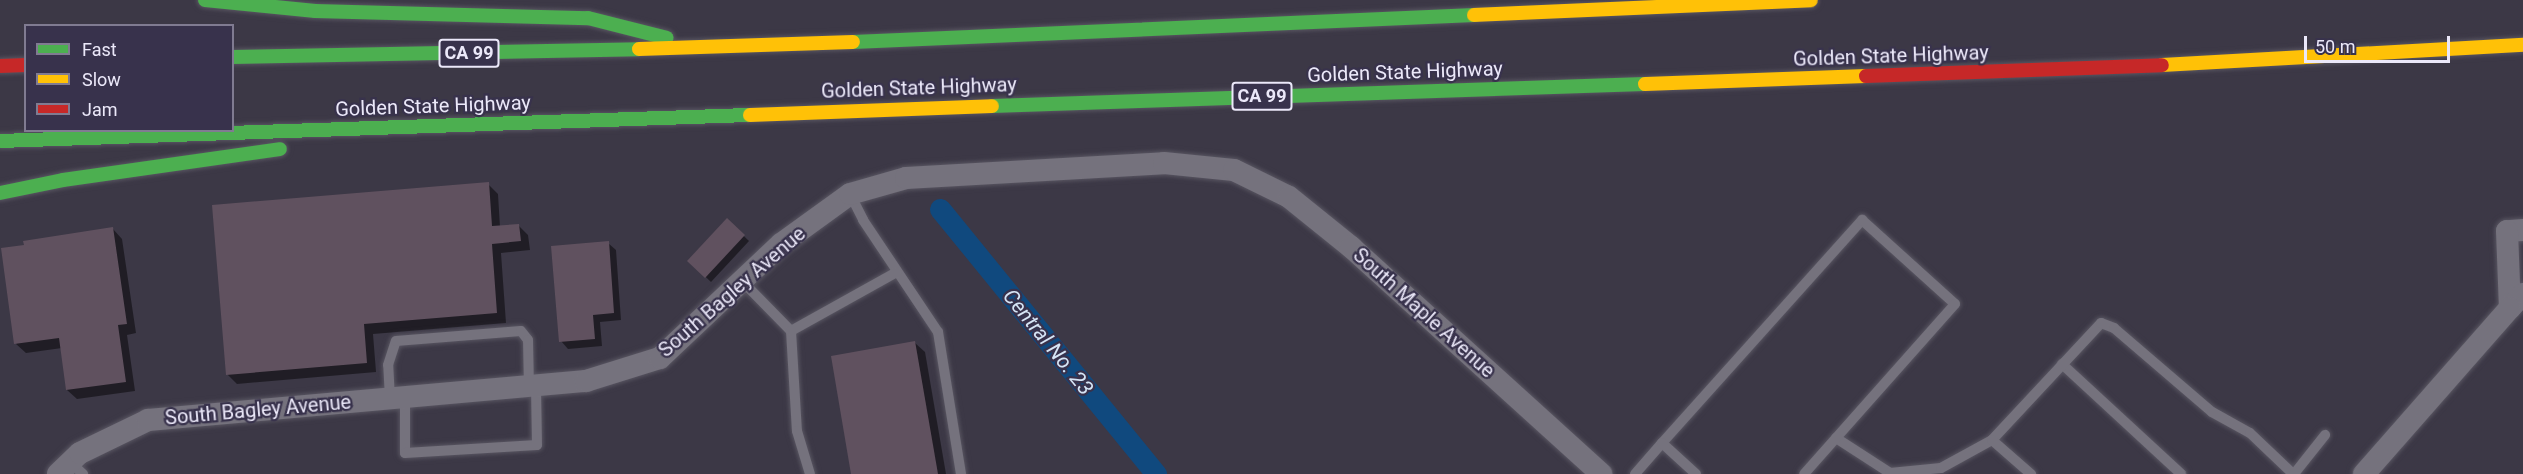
<!DOCTYPE html>
<style>
body{margin:0}
#map{position:relative;width:2523px;height:474px;overflow:hidden;background:#3c3846;font-family:Roboto,sans-serif}
div>[style]{position:absolute}
.shadow>*{inset:0;background:#0007}
.canal>*{height:21px;margin:-10.5px;padding:0 10.5px;transform-origin:10.5px;border-radius:10.5px;background:#10497e}
.building>*{inset:0;background:#60515f}
.roads{filter:drop-shadow(0 0 2px #585561) drop-shadow(0 0 2px #585561)}
.lane>*{height:10px;margin:-5px;padding:0 5px;transform-origin:5px;border-radius:5px;background:#75727d}
.street>*{height:22px;margin:-11px;padding:0 11px;transform-origin:11px;border-radius:11px;background:#75727d}
.fast>*{height:14px;margin:-7px;padding:0 7px;transform-origin:7px;border-radius:7px;background:#4caf50}
.slow>*{height:14px;margin:-7px;padding:0 7px;transform-origin:7px;border-radius:7px;background:#ffc107}
.jam>*{height:14px;margin:-7px;padding:0 7px;transform-origin:7px;border-radius:7px;background:#c62828}
span{translate:-50% -50%;white-space:nowrap;text-align:center;line-height:1.15;-webkit-text-stroke:4.5px #38324c;paint-order:stroke}
.shield-label span{padding:2px 4px;background:#38324c;border:2px solid;border-radius:4px;-webkit-text-stroke-width:0}
.shield-label{font-size:18px;color:#ebe8f9;font-weight:700}
.street-label{font-size:20px;color:#ebe8f9}
.water-label{font-size:21px;color:#d6e5f6;font-style:italic}
.legend{position:absolute;left:24px;top:24px;width:210px;height:108px;box-sizing:border-box;background:#38324c;border:2px solid #807b91;margin:0;padding:8px 10px;list-style:none;font-size:18px;color:#ebe8f9}
.legend li{display:flex;align-items:center;gap:12px;height:30px}
.legend b{width:30px;border:2px solid #807b91}
.scale{position:absolute;left:2304px;top:36px;width:146px;height:27px;box-sizing:border-box;border:3px solid #ebe8f9;border-top:0;padding-left:8px;font-size:18px;line-height:21px;white-space:nowrap;color:#ebe8f9;-webkit-text-stroke:4px #38324c;paint-order:stroke}
</style>
<div id="map">
<div class="shadow">
<div style="clip-path:polygon(488px 184px,498px 194px,500px 227px,519px 226px,528px 235px,530px 250px,501px 253px,506px 323px,373px 334px,376px 372px,237px 384px,227px 374px)"></div>
<div style="clip-path:polygon(727px 220px,749px 241px,711px 282px,689px 261px)"></div>
<div style="clip-path:polygon(113px 229px,122px 239px,136px 333px,127px 335px,135px 391px,77px 399px,67px 390px,62px 348px,26px 353px,16px 344px)"></div>
<div style="clip-path:polygon(608px 243px,616px 250px,621px 320px,600px 322px,602px 346px,568px 349px,561px 341px)"></div>
<div style="clip-path:polygon(915px 343px,925px 352px,946px 474px,853px 474px)"></div>
</div>
<div class="canal">
<div style="left:940px;top:209px;width:342px;rotate:50.8deg"></div>
</div>
<div class="building">
<div style="clip-path:polygon(489px 182px,492px 226px,519px 224px,521px 241px,492px 244px,497px 313px,364px 324px,367px 363px,226px 375px,212px 205px)"></div>
<div style="clip-path:polygon(727px 218px,745px 235px,705px 278px,687px 261px)"></div>
<div style="clip-path:polygon(113px 227px,127px 324px,118px 325px,126px 382px,66px 390px,59px 338px,14px 344px,1px 248px,24px 245px,23px 241px)"></div>
<div style="clip-path:polygon(609px 241px,614px 313px,593px 315px,595px 339px,559px 342px,551px 246px)"></div>
<div style="clip-path:polygon(915px 341px,938px 474px,851px 474px,831px 356px)"></div>
</div>
<div class="roads">
<div class="lane">
<div style="left:850px;top:194px;width:29px;rotate:63deg"></div>
<div style="left:863px;top:220px;width:135px;rotate:56.2deg"></div>
<div style="left:938px;top:332px;width:144px;rotate:80.8deg"></div>
<div style="left:743px;top:282px;width:69px;rotate:45.6deg"></div>
<div style="left:791px;top:331px;width:100px;rotate:86.6deg"></div>
<div style="left:797px;top:431px;width:45px;rotate:73.2deg"></div>
<div style="left:791px;top:331px;width:121px;rotate:-29.1deg"></div>
<div style="left:2062px;top:364px;width:162px;rotate:42.7deg"></div>
<div style="left:405px;top:397px;width:56px;rotate:90deg"></div>
<div style="left:405px;top:453px;width:132px;rotate:-3.5deg"></div>
<div style="left:537px;top:445px;width:60px;rotate:-91deg"></div>
<div style="left:390px;top:399px;width:34px;rotate:-93deg"></div>
<div style="left:388px;top:365px;width:25px;rotate:-72deg"></div>
<div style="left:396px;top:341px;width:125px;rotate:-4.6deg"></div>
<div style="left:521px;top:331px;width:11px;rotate:52deg"></div>
<div style="left:528px;top:340px;width:46px;rotate:88.8deg"></div>
<div style="left:1836px;top:438px;width:64px;rotate:32.9deg"></div>
<div style="left:1890px;top:473px;width:51px;rotate:-5.6deg"></div>
<div style="left:1941px;top:468px;width:58px;rotate:-28.8deg"></div>
<div style="left:1992px;top:440px;width:160px;rotate:-47deg"></div>
<div style="left:2101px;top:323px;width:14px;rotate:21deg"></div>
<div style="left:2114px;top:328px;width:129px;rotate:40.6deg"></div>
<div style="left:2212px;top:412px;width:43px;rotate:28.9deg"></div>
<div style="left:2250px;top:433px;width:59px;rotate:43.6deg"></div>
<div style="left:1992px;top:440px;width:52px;rotate:41.1deg"></div>
<div style="left:1662px;top:443px;width:300px;rotate:-48.1deg"></div>
<div style="left:1862px;top:220px;width:125px;rotate:42.1deg"></div>
<div style="left:1955px;top:304px;width:227px;rotate:131.6deg"></div>
<div style="left:70px;top:462px;width:18px;rotate:43deg"></div>
<div style="left:1635px;top:474px;width:41px;rotate:-48.9deg"></div>
<div style="left:1662px;top:443px;width:46px;rotate:42.4deg"></div>
<div style="left:2294px;top:474px;width:50px;rotate:-51.5deg"></div>
</div>
<div class="street">
<div style="left:2523px;top:230px;width:16px;rotate:176deg"></div>
<div style="left:2507px;top:231px;width:77px;rotate:87.8deg"></div>
<div style="left:2510px;top:308px;width:19px;rotate:-47deg"></div>
<div style="left:58px;top:474px;width:30px;rotate:-44deg"></div>
<div style="left:80px;top:453px;width:76px;rotate:-25.9deg"></div>
<div style="left:148px;top:420px;width:440px;rotate:-5.1deg"></div>
<div style="left:586px;top:381px;width:77px;rotate:-17.3deg"></div>
<div style="left:660px;top:358px;width:166px;rotate:-43.3deg"></div>
<div style="left:781px;top:244px;width:85px;rotate:-35.9deg"></div>
<div style="left:850px;top:194px;width:58px;rotate:-15.9deg"></div>
<div style="left:906px;top:178px;width:258px;rotate:-3.3deg"></div>
<div style="left:1164px;top:163px;width:70px;rotate:5.7deg"></div>
<div style="left:1234px;top:170px;width:61px;rotate:26.1deg"></div>
<div style="left:1289px;top:197px;width:80px;rotate:38.9deg"></div>
<div style="left:1351px;top:247px;width:338px;rotate:42.2deg"></div>
<div style="left:2364px;top:474px;width:221px;rotate:-48.7deg"></div>
</div>
<div class="fast">
<div style="left:205px;top:0;width:111px;rotate:5.7deg"></div>
<div style="left:315px;top:11px;width:273px;rotate:1.5deg"></div>
<div style="left:588px;top:18px;width:81px;rotate:14.2deg"></div>
<div style="left:853px;top:42px;width:622px;rotate:-2.49deg"></div>
<div style="left:232px;top:57px;width:407px;rotate:-1.1deg"></div>
<div style="left:992px;top:106px;width:653px;rotate:-1.93deg"></div>
<div style="left:0;top:141px;width:750px;rotate:-1.99deg"></div>
<div style="left:0;top:193px;width:64px;rotate:-11.7deg"></div>
<div style="left:63px;top:180px;width:219px;rotate:-8.1deg"></div>
</div>
<div class="slow">
<div style="left:1474px;top:15px;width:337px;rotate:-2.5deg"></div>
<div style="left:639px;top:49px;width:214px;rotate:-1.9deg"></div>
<div style="left:2162px;top:65px;width:362px;rotate:-3.2deg"></div>
<div style="left:1645px;top:84px;width:221px;rotate:-2.1deg"></div>
<div style="left:750px;top:115px;width:242px;rotate:-2.1deg"></div>
</div>
<div class="jam">
<div style="left:0;top:66px;width:26px;rotate:-2deg"></div>
<div style="left:1866px;top:76px;width:296px;rotate:-2.1deg"></div>
</div>
</div>
<div class="shield-label">
<span style="left:469px;top:53px">CA 99</span>
<span style="left:1262px;top:96px">CA 99</span>
</div>
<div class="street-label">
<span style="left:1891px;top:56px;rotate:-2deg">Golden State Highway</span>
<span style="left:1405px;top:72px;rotate:-2deg">Golden State Highway</span>
<span style="left:919px;top:88px;rotate:-2deg">Golden State Highway</span>
<span style="left:433px;top:106px;rotate:-2deg">Golden State Highway</span>
<span style="left:732px;top:292px;rotate:-41deg">South Bagley Avenue</span>
<span style="left:1424px;top:313px;rotate:42deg">South Maple Avenue</span>
<span style="left:258px;top:410px;rotate:-5deg">South Bagley Avenue</span>
</div>
<div class="water-label">
<span style="left:1048px;top:342px;rotate:51deg">Central No. 23</span>
</div>
<ul class="legend">
<li><b style="height:8px;background:#4caf50"></b>Fast</li>
<li><b style="height:8px;background:#ffc107"></b>Slow</li>
<li><b style="height:8px;background:#c62828"></b>Jam</li>
</ul>
<div class="scale">50 m</div>
</div>
